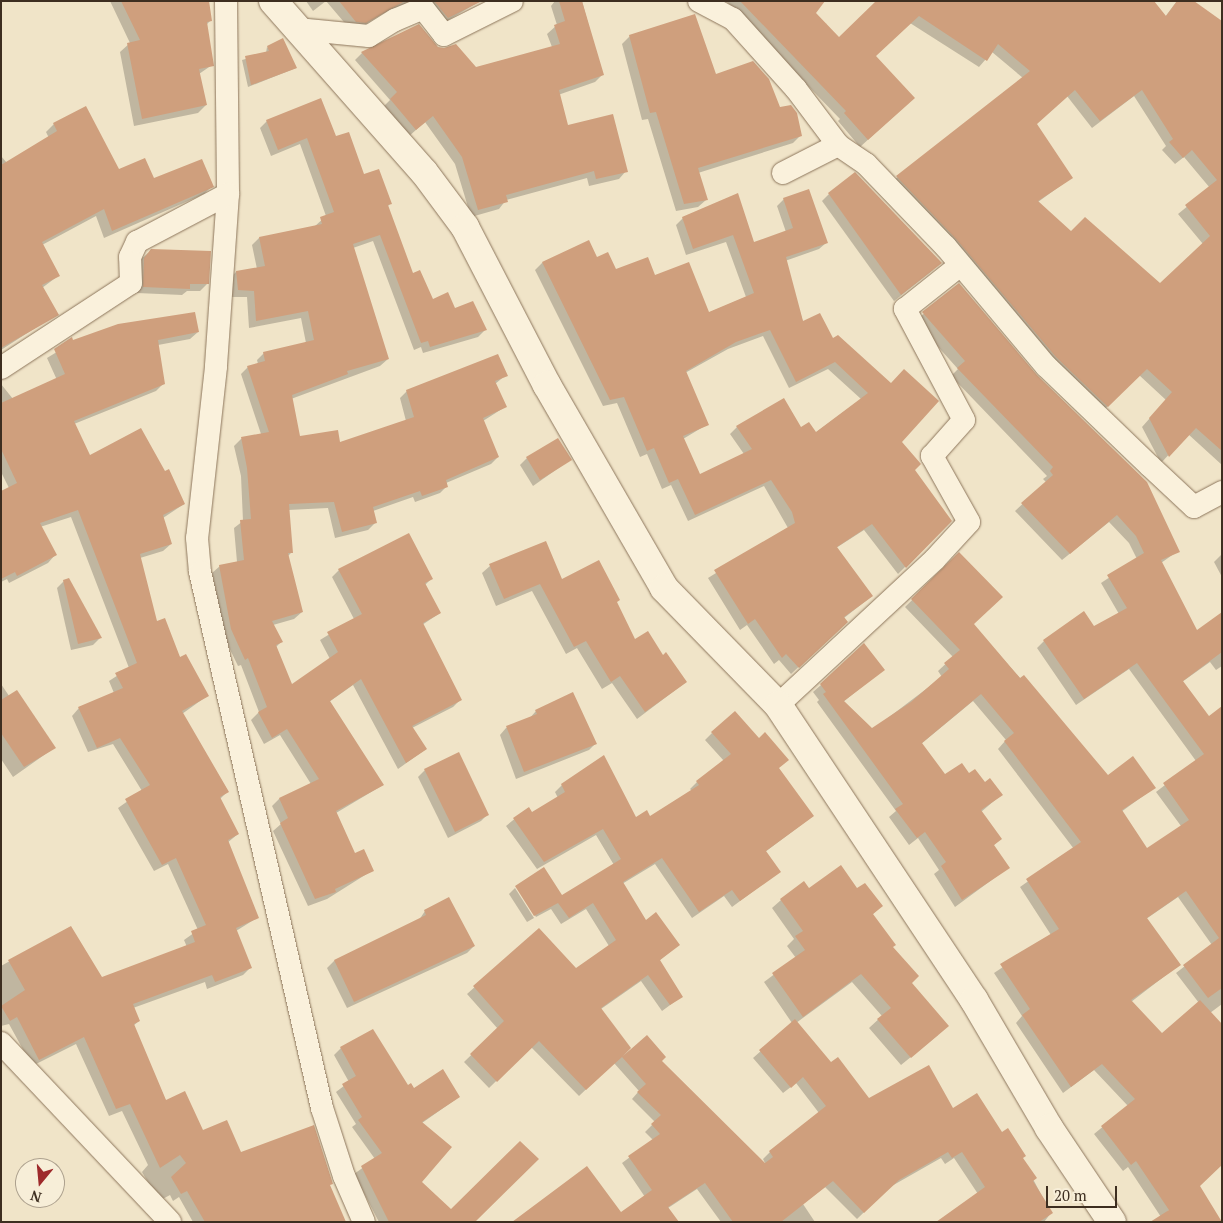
<!DOCTYPE html>
<style>
body{margin:0}
#map{position:relative;width:1223px;height:1223px;overflow:hidden;background:#f0e4c8;font-family:"PT Serif",serif}
div>[style]{position:absolute}
.shadow>*{inset:0;background:#0003}
.building>*{inset:0;background:#cf9f7d}
.roads{filter:drop-shadow(0 0 1px #8d765c) drop-shadow(0 0 1px #8d765c)}
.street>*{height:22px;margin:-11px;padding:0 11px;transform-origin:11px;border-radius:11px;background:#faf1dc}
.secondary>*{height:28px;margin:-14px;padding:0 14px;transform-origin:14px;border-radius:14px;background:#faf1dc}
span{translate:-50% -50%;white-space:nowrap;text-align:center;line-height:1.15;-webkit-text-stroke:4px #f7eed8;paint-order:stroke}
.frame{position:absolute;inset:0;border:2px solid #3d2e20;pointer-events:none}
.north{position:absolute;left:15px;top:1158px;width:50px;height:50px;box-sizing:border-box;background:#f7eed8;border:1px solid #ada18e;border-radius:50%;rotate:197deg;font-size:14px;font-weight:700;line-height:20px;text-align:center;color:#3d2e20}
.north::after{content:'';display:block;margin:auto;width:18px;height:22px;background:#9e2a2b;clip-path:polygon(50% 0,100% 100%,50% 72%,0 100%)}
.scale{position:absolute;left:1046px;top:1186px;width:71px;height:22px;box-sizing:border-box;border:2px solid #3d2e20;border-top:0;padding-left:6px;font-size:15px;line-height:18px;white-space:nowrap;color:#3d2e20;-webkit-text-stroke:4px #f7eed8;paint-order:stroke}
</style>
<div id="map">
<div class="shadow">
<div style="clip-path:polygon(110px 1px,208px 1px,211px 20px,206px 25px,212px 65px,199px 74px,206px 105px,198px 113px,134px 126px,120px 52px,130px 43px)"></div>
<div style="clip-path:polygon(306px 1px,326px 1px,313px 11px)"></div>
<div style="clip-path:polygon(326px 1px,416px 1px,382px 14px,358px 29px,349px 28px)"></div>
<div style="clip-path:polygon(416px 1px,474px 1px,475px 4px,440px 25px)"></div>
<div style="clip-path:polygon(555px 1px,582px 1px,602px 75px,595px 82px,558px 95px,567px 126px,626px 171px,619px 179px,589px 186px,587px 178px,506px 200px,499px 209px,471px 217px,455px 164px,425px 122px,408px 137px,383px 107px,390px 100px,355px 60px,362px 53px,437px 48px,475px 68px,552px 47px,547px 34px,557px 25px,551px 6px)"></div>
<div style="clip-path:polygon(evenodd,726px 1px,824px 1px,814px 14px,839px 39px,878px 1px,1165px 17px,1177px 1px,1191px 1px,1222px 118px,1222px 465px,1188px 434px,1161px 463px,1142px 427px,1166px 400px,1139px 375px,1100px 414px,889px 184px,1023px 78px,992px 52px,979px 67px,910px 23px,874px 56px,906px 105px,860px 147px,838px 121px,840px 119px,726px 1px,1067px 96px,1092px 128px,1134px 96px,1166px 146px,1162px 150px,1175px 164px,1184px 157px,1210px 188px,1178px 214px,1203px 244px,1160px 285px,1071px 233px,1038px 202px,1071px 178px,1036px 124px,1067px 96px)"></div>
<div style="clip-path:polygon(630px 36px,779px 109px,801px 135px,793px 143px,698px 173px,706px 200px,698px 207px,676px 211px,648px 119px,642px 120px,622px 44px)"></div>
<div style="clip-path:polygon(267px 47px,296px 68px,248px 87px,242px 60px,266px 53px)"></div>
<div style="clip-path:polygon(267px 121px,336px 138px,364px 176px,391px 203px,387px 207px,413px 275px,433px 301px,455px 309px,485px 330px,478px 337px,423px 353px,421px 347px,414px 350px,373px 241px,353px 248px,388px 359px,380px 366px,291px 399px,299px 437px,339px 444px,406px 421px,400px 398px,407px 391px,506px 375px,495px 384px,505px 407px,483px 421px,498px 457px,491px 464px,446px 483px,447px 486px,440px 493px,415px 502px,413px 497px,373px 511px,375px 523px,368px 530px,335px 538px,328px 508px,288px 510px,291px 553px,287px 557px,302px 612px,294px 619px,273px 625px,281px 642px,275px 648px,291px 686px,330px 659px,320px 640px,354px 619px,332px 577px,339px 570px,431px 579px,425px 585px,440px 613px,422px 625px,460px 700px,453px 707px,412px 728px,426px 749px,398px 769px,353px 685px,329px 702px,383px 785px,336px 813px,355px 855px,373px 870px,327px 899px,308px 906px,273px 831px,281px 824px,272px 806px,279px 799px,311px 784px,280px 735px,264px 744px,251px 720px,259px 712px,241px 665px,238px 666px,224px 637px,212px 573px,220px 566px,237px 562px,234px 528px,243px 521px,241px 476px,234px 446px,241px 439px,261px 434px,241px 374px,248px 367px,258px 364px,257px 360px,264px 353px,306px 343px,301px 318px,249px 328px,247px 297px,231px 297px,229px 279px,236px 272px,257px 269px,252px 245px,259px 238px,314px 227px,326px 216px,300px 144px,271px 156px,260px 128px)"></div>
<div style="clip-path:polygon(54px 124px,118px 171px,153px 180px,212px 186px,204px 194px,104px 238px,96px 216px,42px 245px,58px 276px,42px 288px,57px 314px,1px 350px,1px 156px,7px 163px,49px 138px,46px 132px)"></div>
<div style="clip-path:polygon(829px 194px,933px 270px,894px 301px,822px 201px)"></div>
<div style="clip-path:polygon(evenodd,737px 195px,754px 244px,786px 232px,777px 206px,784px 199px,826px 243px,819px 249px,785px 261px,803px 322px,832px 340px,838px 336px,914px 470px,951px 521px,898px 574px,864px 530px,836px 548px,872px 596px,844px 618px,839px 629px,791px 674px,779px 660px,774px 664px,747px 625px,740px 630px,708px 578px,788px 528px,764px 486px,688px 521px,671px 485px,662px 489px,647px 454px,640px 457px,617px 403px,603px 406px,535px 270px,542px 263px,589px 242px,597px 259px,615px 271px,655px 277px,708px 313px,746px 297px,726px 242px,686px 255px,676px 225px,683px 218px,737px 195px,763px 336px,789px 388px,828px 369px,861px 399px,815px 433px,800px 429px,737px 427px,730px 434px,744px 454px,699px 475px,683px 439px,708px 424px,685px 373px,728px 349px,763px 336px)"></div>
<div style="clip-path:polygon(210px 252px,207px 284px,200px 291px,187px 291px,182px 295px,137px 293px,140px 260px,148px 253px)"></div>
<div style="clip-path:polygon(evenodd,959px 285px,1178px 551px,1161px 563px,1196px 632px,1222px 613px,1222px 666px,1216px 670px,1210px 662px,1182px 682px,1209px 718px,1222px 707px,1222px 1004px,1210px 1013px,1198px 1186px,1161px 1217px,1128px 1167px,1123px 1171px,1094px 1134px,1128px 1106px,1094px 1070px,1063px 1093px,1016px 1023px,1022px 1016px,994px 973px,1051px 935px,1020px 887px,1074px 849px,998px 749px,1006px 740px,973px 701px,921px 744px,945px 776px,969px 775px,1001px 795px,981px 812px,1000px 839px,993px 846px,1008px 868px,955px 907px,934px 874px,939px 870px,918px 838px,909px 845px,889px 817px,896px 811px,817px 702px,819px 700px,813px 692px,821px 685px,883px 670px,843px 702px,872px 730px,942px 677px,938px 671px,953px 657px,905px 607px,959px 554px,972px 624px,1108px 777px,1154px 788px,1121px 812px,1147px 850px,1181px 826px,1156px 792px,1196px 761px,1129px 669px,1076px 705px,1037px 648px,1044px 641px,1094px 628px,1119px 614px,1101px 583px,1137px 559px,1129px 543px,1109px 522px,1062px 560px,1015px 511px,1046px 482px,1043px 479px,1047px 476px,951px 376px,958px 369px,915px 321px,959px 285px,1178px 897px,1212px 945px,1176px 973px,1199px 1003px,1162px 1035px,1131px 1002px,1179px 965px,1146px 919px,1178px 897px)"></div>
<div style="clip-path:polygon(198px 332px,190px 339px,158px 345px,164px 383px,156px 391px,74px 424px,89px 457px,184px 504px,163px 518px,171px 544px,163px 551px,140px 558px,156px 623px,207px 696px,182px 714px,228px 791px,220px 799px,238px 834px,227px 843px,257px 918px,236px 931px,250px 968px,243px 975px,207px 989px,205px 982px,133px 1008px,139px 1021px,133px 1026px,166px 1101px,203px 1132px,346px 1222px,193px 1222px,179px 1197px,173px 1201px,170px 1195px,159px 1201px,142px 1172px,148px 1165px,122px 1111px,109px 1116px,76px 1044px,32px 1066px,9px 1024px,1px 1026px,1px 966px,70px 927px,101px 979px,187px 947px,184px 940px,198px 930px,168px 864px,154px 871px,118px 808px,142px 791px,113px 744px,88px 752px,72px 716px,79px 708px,114px 693px,109px 681px,129px 668px,71px 517px,40px 527px,55px 555px,48px 563px,9px 583px,7px 579px,1px 582px,1px 492px,9px 488px,1px 472px,1px 384px,13px 399px,57px 380px,47px 358px,73px 342px)"></div>
<div style="clip-path:polygon(527px 458px,570px 460px,533px 486px,520px 465px)"></div>
<div style="clip-path:polygon(1221px 555px,1222px 555px,1222px 577px,1214px 562px)"></div>
<div style="clip-path:polygon(490px 566px,561px 581px,616px 603px,634px 641px,662px 657px,686px 682px,637px 719px,612px 683px,602px 689px,577px 648px,566px 654px,532px 591px,496px 606px,482px 573px)"></div>
<div style="clip-path:polygon(64px 581px,100px 638px,93px 645px,71px 650px,57px 588px)"></div>
<div style="clip-path:polygon(1px 684px,26px 721px,54px 748px,13px 777px,1px 759px)"></div>
<div style="clip-path:polygon(536px 711px,596px 743px,589px 750px,516px 779px,500px 735px,506px 728px,529px 719px)"></div>
<div style="clip-path:polygon(712px 733px,778px 769px,813px 816px,765px 852px,779px 872px,732px 907px,724px 896px,692px 918px,655px 864px,622px 884px,645px 921px,678px 945px,659px 961px,681px 997px,662px 1011px,641px 981px,601px 1009px,620px 1058px,647px 1037px,660px 1061px,766px 1165px,763px 1159px,770px 1152px,819px 1113px,796px 1083px,783px 1093px,753px 1058px,792px 1023px,764px 982px,796px 958px,787px 946px,794px 939px,772px 908px,781px 900px,809px 890px,857px 890px,881px 906px,872px 915px,938px 1035px,901px 1065px,869px 1028px,882px 1016px,852px 982px,796px 1023px,831px 1064px,869px 1099px,953px 1109px,1002px 1134px,1007px 1130px,1051px 1213px,1044px 1222px,943px 1222px,978px 1194px,954px 1158px,945px 1164px,941px 1158px,890px 1187px,857px 1219px,825px 1187px,803px 1204px,815px 1222px,721px 1222px,697px 1189px,668px 1208px,621px 1213px,645px 1197px,622px 1163px,653px 1140px,645px 1132px,655px 1122px,632px 1099px,639px 1091px,614px 1063px,579px 1096px,531px 1047px,489px 1088px,464px 1062px,498px 1029px,467px 994px,538px 930px,576px 969px,609px 946px,586px 909px,561px 924px,551px 909px,536px 917px,517px 887px,562px 897px,614px 865px,596px 835px,537px 869px,506px 826px,528px 808px,532px 814px,558px 798px,555px 792px,562px 785px,636px 818px,650px 818px,692px 791px,690px 789px,697px 782px,724px 761px,705px 740px)"></div>
<div style="clip-path:polygon(425px 770px,488px 814px,481px 821px,448px 838px,418px 777px)"></div>
<div style="clip-path:polygon(515px 888px,534px 918px,527px 922px,509px 894px)"></div>
<div style="clip-path:polygon(425px 911px,474px 946px,467px 953px,347px 1008px,327px 968px,334px 961px,419px 920px)"></div>
<div style="clip-path:polygon(341px 1048px,414px 1089px,459px 1097px,422px 1123px,420px 1182px,451px 1210px,473px 1222px,379px 1222px,354px 1174px,375px 1159px,352px 1127px,356px 1124px,336px 1092px,349px 1082px,334px 1055px)"></div>
</div>
<div class="building">
<div style="clip-path:polygon(121px 1px,209px 1px,212px 21px,207px 22px,214px 66px,199px 69px,207px 105px,142px 119px,127px 43px,140px 40px)"></div>
<div style="clip-path:polygon(339px 1px,405px 1px,366px 23px,356px 22px)"></div>
<div style="clip-path:polygon(434px 1px,482px 1px,448px 18px)"></div>
<div style="clip-path:polygon(559px 1px,582px 1px,604px 75px,559px 90px,568px 125px,613px 114px,628px 172px,596px 179px,594px 171px,506px 195px,508px 202px,478px 210px,462px 157px,433px 116px,416px 130px,390px 99px,397px 92px,361px 52px,419px 24px,438px 47px,444px 48px,456px 44px,476px 67px,560px 44px,554px 25px,565px 21px)"></div>
<div style="clip-path:polygon(evenodd,740px 1px,825px 1px,816px 13px,839px 37px,876px 1px,1154px 1px,1166px 16px,1177px 1px,1194px 1px,1222px 21px,1222px 451px,1196px 428px,1169px 457px,1149px 418px,1172px 392px,1147px 369px,1108px 407px,1056px 357px,956px 239px,896px 176px,1030px 71px,998px 44px,987px 61px,919px 16px,876px 56px,915px 98px,868px 140px,844px 113px,846px 111px,740px 1px,1075px 90px,1100px 121px,1142px 90px,1173px 139px,1169px 142px,1183px 158px,1192px 150px,1217px 180px,1185px 205px,1210px 236px,1160px 283px,1085px 217px,1071px 231px,1038px 201px,1073px 178px,1037px 124px,1075px 90px)"></div>
<div style="clip-path:polygon(695px 14px,716px 74px,753px 61px,769px 79px,780px 107px,791px 105px,797px 113px,802px 136px,698px 168px,708px 200px,684px 204px,656px 112px,650px 113px,629px 35px)"></div>
<div style="clip-path:polygon(283px 38px,297px 68px,251px 85px,245px 56px,269px 51px,267px 46px)"></div>
<div style="clip-path:polygon(321px 98px,336px 136px,349px 132px,364px 174px,379px 169px,392px 204px,388px 205px,413px 273px,420px 270px,433px 299px,448px 292px,455px 308px,473px 301px,487px 330px,430px 347px,428px 341px,421px 343px,380px 235px,353px 244px,389px 359px,347px 371px,348px 374px,292px 395px,300px 436px,338px 430px,340px 442px,414px 417px,406px 390px,498px 354px,508px 376px,495px 381px,507px 407px,483px 418px,499px 457px,446px 480px,448px 487px,422px 496px,420px 491px,373px 507px,377px 523px,342px 532px,334px 502px,289px 504px,293px 553px,288px 553px,303px 612px,272px 621px,283px 642px,276px 645px,292px 684px,338px 652px,327px 632px,362px 614px,338px 569px,409px 533px,433px 579px,425px 583px,441px 613px,423px 623px,462px 700px,412px 726px,427px 749px,406px 763px,361px 679px,330px 701px,384px 785px,336px 811px,355px 853px,364px 849px,374px 871px,335px 889px,336px 892px,315px 899px,280px 823px,288px 818px,279px 798px,319px 779px,287px 729px,272px 738px,258px 712px,267px 707px,248px 658px,245px 660px,231px 629px,219px 565px,244px 560px,240px 520px,251px 519px,247px 468px,241px 437px,269px 432px,247px 366px,265px 361px,263px 352px,314px 340px,308px 311px,256px 321px,254px 291px,238px 290px,236px 271px,265px 266px,259px 237px,322px 224px,320px 217px,334px 212px,307px 138px,278px 150px,266px 120px)"></div>
<div style="clip-path:polygon(86px 106px,119px 169px,145px 158px,154px 178px,202px 159px,214px 187px,112px 231px,104px 209px,42px 242px,60px 276px,42px 285px,59px 315px,1px 348px,1px 165px,57px 131px,53px 123px)"></div>
<div style="clip-path:polygon(855px 172px,942px 263px,901px 295px,828px 193px)"></div>
<div style="clip-path:polygon(evenodd,809px 189px,828px 243px,786px 257px,803px 321px,820px 313px,833px 338px,838px 335px,891px 383px,904px 369px,939px 401px,902px 442px,921px 464px,915px 470px,952px 521px,906px 568px,872px 524px,837px 547px,873px 596px,844px 617px,848px 622px,799px 668px,786px 654px,782px 658px,755px 619px,748px 624px,714px 570px,795px 523px,792px 512px,771px 480px,695px 515px,678px 479px,669px 483px,654px 448px,647px 451px,624px 397px,610px 400px,542px 262px,589px 240px,597px 257px,608px 252px,616px 269px,648px 257px,655px 275px,689px 262px,709px 312px,754px 293px,733px 235px,693px 249px,682px 217px,738px 193px,754px 242px,793px 228px,783px 198px,809px 189px,770px 330px,796px 382px,835px 362px,868px 393px,816px 432px,809px 422px,801px 427px,784px 398px,736px 426px,752px 449px,700px 474px,683px 436px,709px 425px,686px 371px,736px 342px,770px 330px)"></div>
<div style="clip-path:polygon(151px 249px,211px 251px,209px 284px,190px 284px,190px 289px,143px 287px,144px 258px)"></div>
<div style="clip-path:polygon(959px 283px,1037px 375px,1147px 482px,1180px 552px,1161px 560px,1197px 630px,1222px 612px,1222px 652px,1183px 681px,1209px 716px,1222px 706px,1222px 988px,1208px 998px,1183px 965px,1219px 938px,1186px 891px,1147px 918px,1181px 965px,1131px 1000px,1162px 1033px,1200px 1000px,1222px 1024px,1222px 1165px,1200px 1186px,1222px 1222px,1150px 1222px,1169px 1210px,1136px 1161px,1131px 1165px,1101px 1126px,1135px 1099px,1102px 1064px,1071px 1087px,1022px 1015px,1030px 1009px,1000px 964px,1059px 929px,1026px 879px,1081px 842px,1004px 741px,1014px 733px,981px 694px,922px 743px,945px 774px,962px 763px,969px 773px,975px 769px,985px 782px,990px 778px,1003px 795px,981px 810px,1002px 839px,994px 845px,1010px 868px,962px 900px,941px 866px,946px 862px,925px 832px,917px 838px,895px 809px,903px 804px,823px 694px,826px 692px,820px 684px,864px 643px,885px 670px,844px 701px,872px 728px,911px 702px,949px 669px,944px 663px,960px 650px,911px 599px,959px 552px,1003px 597px,974px 624px,1020px 678px,1024px 675px,1108px 775px,1133px 756px,1156px 788px,1122px 810px,1147px 848px,1189px 820px,1163px 783px,1204px 754px,1137px 663px,1084px 699px,1043px 640px,1084px 611px,1094px 626px,1127px 608px,1107px 575px,1144px 553px,1136px 536px,1117px 515px,1070px 554px,1021px 503px,1053px 475px,1050px 471px,1053px 467px,957px 368px,965px 361px,922px 312px)"></div>
<div style="clip-path:polygon(195px 312px,199px 332px,158px 340px,165px 384px,74px 421px,90px 455px,141px 428px,165px 471px,169px 469px,185px 504px,163px 515px,172px 544px,140px 554px,157px 621px,165px 618px,180px 657px,186px 654px,209px 696px,182px 711px,229px 792px,220px 797px,239px 834px,228px 840px,259px 918px,236px 928px,252px 968px,215px 982px,212px 975px,133px 1004px,140px 1021px,134px 1024px,166px 1100px,185px 1091px,203px 1130px,227px 1120px,241px 1152px,314px 1125px,333px 1184px,330px 1185px,346px 1222px,205px 1222px,187px 1191px,181px 1194px,171px 1177px,186px 1163px,180px 1155px,160px 1168px,130px 1104px,116px 1109px,84px 1037px,39px 1060px,17px 1017px,10px 1021px,1px 1006px,25px 990px,8px 960px,71px 926px,102px 977px,195px 942px,191px 931px,206px 925px,176px 858px,162px 865px,125px 799px,150px 785px,120px 738px,97px 748px,78px 707px,123px 688px,115px 673px,137px 663px,78px 510px,40px 523px,57px 555px,17px 576px,15px 572px,1px 579px,1px 491px,17px 483px,1px 449px,1px 403px,65px 374px,54px 349px,72px 337px,73px 340px,118px 324px)"></div>
<div style="clip-path:polygon(558px 438px,572px 460px,540px 480px,526px 457px)"></div>
<div style="clip-path:polygon(546px 541px,562px 579px,599px 560px,620px 600px,617px 602px,635px 639px,648px 631px,663px 655px,666px 652px,687px 682px,645px 712px,620px 676px,611px 682px,586px 641px,574px 647px,540px 584px,504px 599px,489px 564px)"></div>
<div style="clip-path:polygon(69px 578px,102px 638px,78px 644px,63px 580px)"></div>
<div style="clip-path:polygon(17px 690px,56px 748px,24px 767px,1px 733px,1px 700px)"></div>
<div style="clip-path:polygon(573px 692px,597px 744px,524px 772px,506px 726px,537px 714px,535px 710px)"></div>
<div style="clip-path:polygon(735px 711px,759px 738px,765px 732px,789px 760px,779px 768px,814px 816px,766px 851px,781px 872px,740px 901px,732px 890px,699px 912px,662px 858px,623px 882px,646px 920px,656px 912px,680px 945px,660px 960px,683px 997px,670px 1005px,648px 975px,601px 1008px,631px 1048px,622px 1057px,647px 1035px,666px 1057px,662px 1061px,765px 1163px,773px 1157px,769px 1151px,826px 1106px,803px 1077px,791px 1088px,759px 1050px,795px 1019px,831px 1062px,838px 1057px,869px 1098px,929px 1065px,953px 1108px,977px 1093px,1002px 1132px,1008px 1128px,1026px 1156px,1023px 1158px,1037px 1178px,1033px 1181px,1053px 1213px,1039px 1222px,936px 1222px,985px 1187px,962px 1152px,952px 1158px,948px 1152px,899px 1180px,864px 1213px,833px 1181px,781px 1222px,733px 1222px,705px 1183px,668px 1207px,679px 1222px,512px 1222px,587px 1166px,621px 1212px,652px 1190px,628px 1156px,660px 1134px,651px 1124px,661px 1115px,637px 1092px,646px 1084px,622px 1057px,586px 1090px,539px 1041px,497px 1082px,470px 1054px,504px 1021px,473px 986px,539px 928px,576px 968px,616px 940px,593px 903px,569px 918px,558px 903px,534px 916px,515px 886px,544px 867px,562px 895px,621px 859px,603px 829px,544px 862px,513px 818px,529px 807px,532px 812px,565px 792px,561px 784px,604px 755px,636px 817px,647px 810px,650px 816px,699px 785px,696px 781px,731px 754px,711px 732px)"></div>
<div style="clip-path:polygon(459px 752px,489px 815px,455px 832px,424px 769px)"></div>
<div style="clip-path:polygon(841px 865px,857px 888px,865px 883px,883px 906px,873px 914px,896px 945px,893px 947px,919px 976px,912px 983px,949px 1026px,911px 1058px,877px 1019px,891px 1008px,861px 974px,803px 1017px,772px 973px,805px 950px,795px 936px,803px 931px,780px 899px,804px 881px,809px 888px)"></div>
<div style="clip-path:polygon(449px 897px,475px 946px,354px 1002px,334px 960px,426px 915px,424px 910px)"></div>
<div style="clip-path:polygon(373px 1029px,408px 1085px,411px 1083px,414px 1088px,443px 1069px,460px 1097px,422px 1122px,452px 1147px,422px 1182px,451px 1209px,520px 1141px,539px 1159px,475px 1222px,389px 1222px,361px 1166px,382px 1153px,358px 1120px,362px 1117px,342px 1084px,356px 1076px,340px 1047px)"></div>
</div>
<div class="roads">
<div class="street">
<div style="left:226px;top:1px;width:193px;rotate:89.4deg"></div>
<div style="left:228px;top:194px;width:173px;rotate:94deg"></div>
<div style="left:216px;top:367px;width:172px;rotate:96.3deg"></div>
<div style="left:197px;top:538px;width:34px;rotate:85deg"></div>
<div style="left:200px;top:572px;width:550px;rotate:77.18deg"></div>
<div style="left:322px;top:1108px;width:71px;rotate:72.1deg"></div>
<div style="left:344px;top:1176px;width:50px;rotate:66.5deg"></div>
<div style="left:699px;top:1px;width:38px;rotate:28deg"></div>
<div style="left:733px;top:19px;width:94px;rotate:48deg"></div>
<div style="left:796px;top:89px;width:70px;rotate:53.1deg"></div>
<div style="left:838px;top:145px;width:34px;rotate:34deg"></div>
<div style="left:866px;top:164px;width:115px;rotate:46.1deg"></div>
<div style="left:946px;top:247px;width:155px;rotate:50deg"></div>
<div style="left:1046px;top:366px;width:144px;rotate:43.9deg"></div>
<div style="left:1150px;top:466px;width:60px;rotate:43deg"></div>
<div style="left:1194px;top:507px;width:32px;rotate:-28deg"></div>
<div style="left:297px;top:29px;width:72px;rotate:5.6deg"></div>
<div style="left:369px;top:36px;width:31px;rotate:-32deg"></div>
<div style="left:395px;top:20px;width:30px;rotate:-23deg"></div>
<div style="left:423px;top:8px;width:34px;rotate:52deg"></div>
<div style="left:444px;top:35px;width:76px;rotate:-26.6deg"></div>
<div style="left:783px;top:173px;width:62px;rotate:-27deg"></div>
<div style="left:1px;top:368px;width:155px;rotate:-33.2deg"></div>
<div style="left:131px;top:283px;width:26px;rotate:-92deg"></div>
<div style="left:130px;top:257px;width:17px;rotate:-65deg"></div>
<div style="left:137px;top:242px;width:103px;rotate:-27.8deg"></div>
<div style="left:778px;top:705px;width:214px;rotate:-42.9deg"></div>
<div style="left:935px;top:559px;width:50px;rotate:-47.4deg"></div>
<div style="left:969px;top:522px;width:76px;rotate:-119.3deg"></div>
<div style="left:932px;top:456px;width:48px;rotate:-48.4deg"></div>
<div style="left:964px;top:420px;width:126px;rotate:-118deg"></div>
<div style="left:905px;top:309px;width:69px;rotate:-38.5deg"></div>
<div style="left:1px;top:1043px;width:246px;rotate:46.6deg"></div>
</div>
<div class="secondary">
<div style="left:273px;top:1px;width:228px;rotate:48.6deg"></div>
<div style="left:424px;top:172px;width:69px;rotate:53.3deg"></div>
<div style="left:465px;top:227px;width:178px;rotate:62.6deg"></div>
<div style="left:547px;top:385px;width:234px;rotate:60deg"></div>
<div style="left:664px;top:588px;width:163px;rotate:45.7deg"></div>
<div style="left:778px;top:705px;width:354px;rotate:56.4deg"></div>
<div style="left:974px;top:1000px;width:148px;rotate:59.6deg"></div>
<div style="left:1049px;top:1128px;width:113px;rotate:56.2deg"></div>
</div>
</div>
<div class="frame"></div>
<div class="north">N</div>
<div class="scale">20 m</div>
</div>
